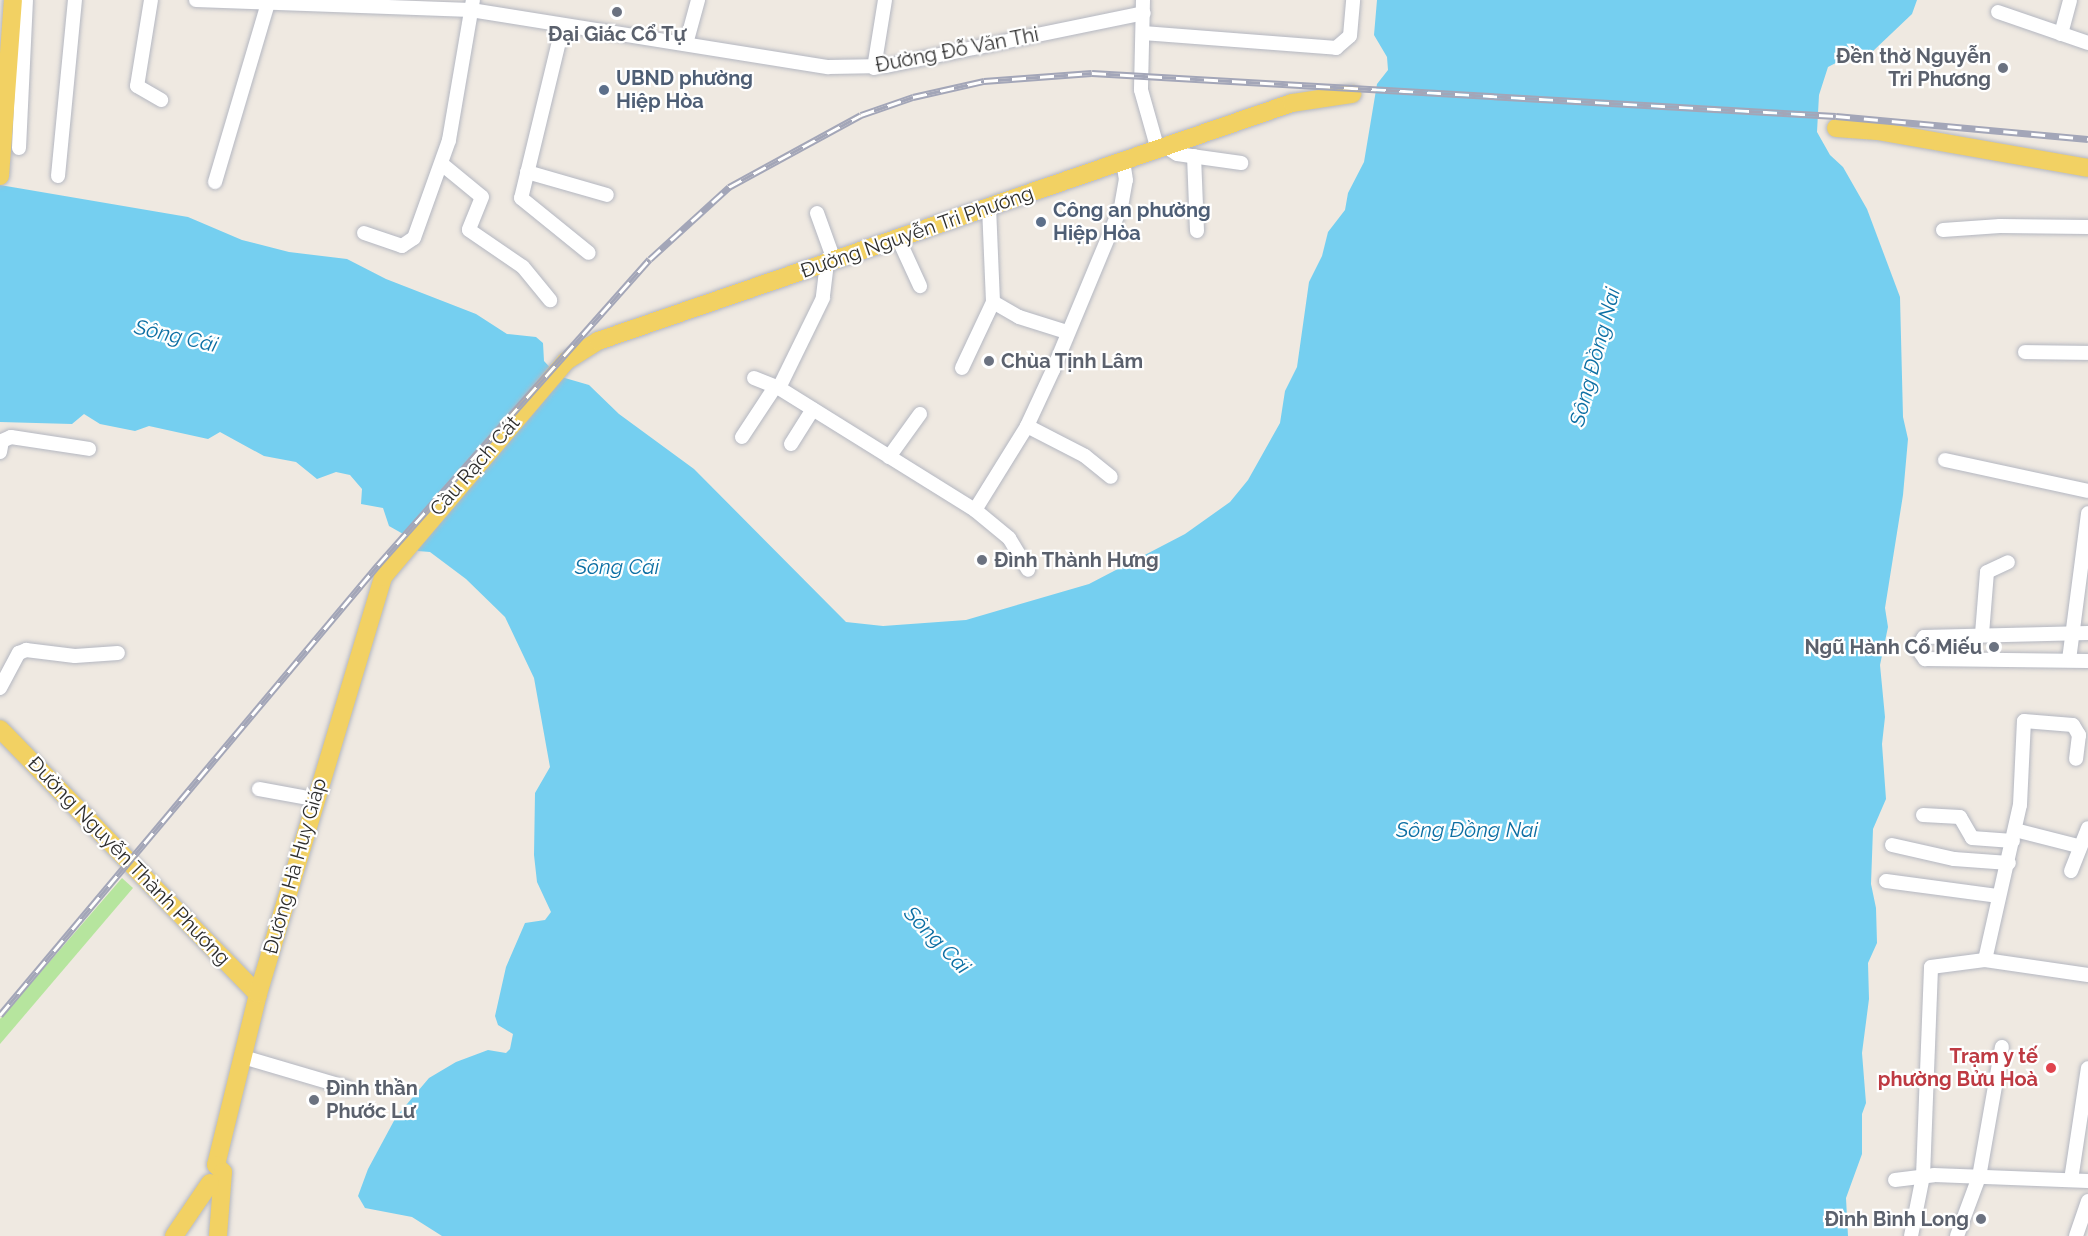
<!DOCTYPE html>
<meta charset="utf-8">
<style>
body{margin:0}
#map{position:relative;width:2088px;height:1236px;overflow:hidden;background:#efe9e1;font-family:Raleway,sans-serif}
div>[style]{position:absolute}
.green>*{inset:0;background:#b6e59e}
.water>*{inset:0;background:#75cff0}
.roads{filter:drop-shadow(0 0 2px #b4b7c1) drop-shadow(0 0 2px #b4b7c1)}
.minor>*{height:14px;margin:-7px;padding:0 7px;transform-origin:7px;border-radius:7px;background:#fff}
.major>*{height:18px;margin:-9px;padding:0 9px;transform-origin:9px;border-radius:9px;background:#f2d163}
.rail>*{height:7px;margin-top:-3.5px;transform-origin:0;background:repeating-linear-gradient(90deg,#fff 0 14px,#a3a6b8 0 28px);box-sizing:border-box;border-block:2px solid #a3a6b8}
.dots>*{width:16px;height:16px;translate:-50% -50%;box-sizing:border-box;border:3px solid #fff;border-radius:50%}
span{translate:-50% -50%;white-space:nowrap;text-align:center;line-height:1.15;-webkit-text-stroke:4.5px #fff;paint-order:stroke}
.worship-label{font-size:20px;color:#5b616d;font-weight:700}
.right{translate:-100% -50%;text-align:right}
.left{translate:0 -50%;text-align:left}
.street-label{font-size:20px;color:#2e2e2e}
.service-label{font-size:20px;color:#4e5e75;font-weight:700}
.health-label{font-size:20px;color:#be3a42;font-weight:700}
.water-label{font-size:21px;color:#0d6fa3;font-style:italic}
</style>
<div id="map">
<div class="green">
<div style="clip-path:polygon(122px 878px,133px 888px,0 1044px,0 1019px)"></div>
</div>
<div class="water">
<div style="clip-path:polygon(1377px 0,1917px 0,1912px 14px,1872px 52px,1857px 52px,1828px 67px,1819px 95px,1817px 132px,1830px 155px,1843px 167px,1867px 209px,1900px 297px,1903px 417px,1908px 439px,1903px 495px,1885px 608px,1888px 627px,1880px 665px,1885px 717px,1882px 744px,1886px 799px,1873px 829px,1871px 884px,1876px 908px,1877px 943px,1868px 963px,1869px 999px,1862px 1053px,1866px 1103px,1862px 1114px,1862px 1154px,1846px 1198px,1848px 1236px,442px 1236px,412px 1217px,365px 1208px,358px 1196px,368px 1169px,396px 1117px,429px 1078px,456px 1062px,488px 1050px,506px 1053px,510px 1049px,513px 1034px,498px 1025px,495px 1016px,506px 967px,525px 923px,545px 920px,551px 912px,537px 882px,534px 855px,535px 793px,550px 767px,534px 678px,505px 617px,466px 579px,430px 552px,418px 551px,412px 539px,389px 526px,383px 508px,361px 504px,362px 489px,350px 475px,336px 472px,317px 479px,296px 462px,264px 456px,220px 432px,208px 439px,149px 426px,135px 431px,100px 424px,84px 414px,72px 424px,0 422px,0 185px,188px 217px,242px 240px,289px 252px,347px 259px,386px 279px,476px 314px,507px 334px,536px 337px,543px 343px,544px 361px,558px 376px,589px 385px,619px 414px,694px 469px,846px 622px,883px 626px,966px 620px,1089px 584px,1185px 534px,1230px 502px,1248px 480px,1280px 423px,1285px 391px,1297px 367px,1309px 282px,1322px 256px,1328px 232px,1345px 210px,1348px 193px,1364px 162px,1377px 84px,1388px 70px,1387px 57px,1374px 35px)"></div>
</div>
<div class="roads">
<div class="minor">
<div style="left:151px;top:0;width:87px;rotate:99.2deg"></div>
<div style="left:137px;top:86px;width:28px;rotate:30deg"></div>
<div style="left:196px;top:0;width:275px;rotate:2.1deg"></div>
<div style="left:471px;top:10px;width:362px;rotate:9.1deg"></div>
<div style="left:828px;top:67px;width:58px;rotate:-1deg"></div>
<div style="left:886px;top:66px;width:263px;rotate:-11.6deg"></div>
<div style="left:1143px;top:0;width:90px;rotate:91.3deg"></div>
<div style="left:1141px;top:90px;width:62px;rotate:74.2deg"></div>
<div style="left:1998px;top:12px;width:95px;rotate:19deg"></div>
<div style="left:563px;top:25px;width:178px;rotate:103.6deg"></div>
<div style="left:521px;top:198px;width:87px;rotate:39deg"></div>
<div style="left:1143px;top:33px;width:194px;rotate:4.4deg"></div>
<div style="left:1336px;top:48px;width:18px;rotate:-41deg"></div>
<div style="left:1350px;top:36px;width:36px;rotate:-85deg"></div>
<div style="left:2061px;top:34px;width:35px;rotate:-75deg"></div>
<div style="left:686px;top:44px;width:46px;rotate:-74.7deg"></div>
<div style="left:874px;top:68px;width:69px;rotate:-80.8deg"></div>
<div style="left:1166px;top:147px;width:13px;rotate:32deg"></div>
<div style="left:1177px;top:154px;width:65px;rotate:8deg"></div>
<div style="left:19px;top:148px;width:148px;rotate:-87.3deg"></div>
<div style="left:1194px;top:156px;width:75px;rotate:87.7deg"></div>
<div style="left:443px;top:165px;width:50px;rotate:39.4deg"></div>
<div style="left:482px;top:197px;width:35px;rotate:112deg"></div>
<div style="left:469px;top:230px;width:65px;rotate:34.4deg"></div>
<div style="left:523px;top:267px;width:43px;rotate:50.7deg"></div>
<div style="left:527px;top:172px;width:83px;rotate:16deg"></div>
<div style="left:58px;top:176px;width:177px;rotate:-84.5deg"></div>
<div style="left:215px;top:182px;width:187px;rotate:-73.5deg"></div>
<div style="left:817px;top:213px;width:50px;rotate:70.1deg"></div>
<div style="left:1943px;top:230px;width:57px;rotate:-4deg"></div>
<div style="left:2000px;top:226px;width:88px;rotate:0.7deg"></div>
<div style="left:364px;top:233px;width:40px;rotate:18.9deg"></div>
<div style="left:402px;top:246px;width:14px;rotate:-34deg"></div>
<div style="left:414px;top:238px;width:104px;rotate:-70.3deg"></div>
<div style="left:449px;top:140px;width:142px;rotate:-80.3deg"></div>
<div style="left:898px;top:238px;width:53px;rotate:65.4deg"></div>
<div style="left:827px;top:263px;width:35px;rotate:97deg"></div>
<div style="left:823px;top:298px;width:100px;rotate:116.1deg"></div>
<div style="left:779px;top:388px;width:231px;rotate:31.9deg"></div>
<div style="left:975px;top:510px;width:44px;rotate:39.5deg"></div>
<div style="left:1009px;top:538px;width:37px;rotate:59deg"></div>
<div style="left:993px;top:302px;width:30px;rotate:30deg"></div>
<div style="left:1019px;top:317px;width:50px;rotate:17.4deg"></div>
<div style="left:2025px;top:352px;width:63px;rotate:0.9deg"></div>
<div style="left:962px;top:368px;width:73px;rotate:-64.8deg"></div>
<div style="left:993px;top:302px;width:95px;rotate:-92.4deg"></div>
<div style="left:754px;top:378px;width:27px;rotate:22deg"></div>
<div style="left:1027px;top:426px;width:65px;rotate:27.3deg"></div>
<div style="left:1085px;top:456px;width:33px;rotate:39deg"></div>
<div style="left:742px;top:437px;width:60px;rotate:-56.6deg"></div>
<div style="left:791px;top:444px;width:41px;rotate:-57.8deg"></div>
<div style="left:0;top:452px;width:11px;rotate:-80deg"></div>
<div style="left:2px;top:441px;width:10px;rotate:-24deg"></div>
<div style="left:11px;top:437px;width:79px;rotate:8.7deg"></div>
<div style="left:889px;top:457px;width:53px;rotate:-54.2deg"></div>
<div style="left:1945px;top:460px;width:146px;rotate:12.2deg"></div>
<div style="left:975px;top:510px;width:99px;rotate:-58.2deg"></div>
<div style="left:1027px;top:426px;width:62px;rotate:-65.1deg"></div>
<div style="left:1053px;top:370px;width:177px;rotate:-67.4deg"></div>
<div style="left:1121px;top:207px;width:27px;rotate:-80deg"></div>
<div style="left:1126px;top:180px;width:18px;rotate:-99deg"></div>
<div style="left:2088px;top:633px;width:164px;rotate:178.6deg"></div>
<div style="left:1924px;top:637px;width:13px;rotate:122deg"></div>
<div style="left:1917px;top:648px;width:14px;rotate:54deg"></div>
<div style="left:1925px;top:659px;width:163px;rotate:0.7deg"></div>
<div style="left:1982px;top:634px;width:62px;rotate:-85.4deg"></div>
<div style="left:1987px;top:572px;width:23px;rotate:-25deg"></div>
<div style="left:2069px;top:660px;width:148px;rotate:-82.6deg"></div>
<div style="left:0;top:688px;width:40px;rotate:-62deg"></div>
<div style="left:19px;top:653px;width:8px;rotate:-23deg"></div>
<div style="left:26px;top:650px;width:49px;rotate:7deg"></div>
<div style="left:75px;top:656px;width:43px;rotate:-4deg"></div>
<div style="left:259px;top:789px;width:56px;rotate:10.3deg"></div>
<div style="left:1923px;top:815px;width:37px;rotate:3deg"></div>
<div style="left:1960px;top:817px;width:24px;rotate:60deg"></div>
<div style="left:1972px;top:838px;width:41px;rotate:4.2deg"></div>
<div style="left:2015px;top:830px;width:65px;rotate:14.3deg"></div>
<div style="left:1892px;top:845px;width:64px;rotate:12.7deg"></div>
<div style="left:1954px;top:859px;width:55px;rotate:4.2deg"></div>
<div style="left:2071px;top:871px;width:46px;rotate:-68.4deg"></div>
<div style="left:1886px;top:881px;width:114px;rotate:7.6deg"></div>
<div style="left:1985px;top:960px;width:159px;rotate:-77.3deg"></div>
<div style="left:2020px;top:805px;width:84px;rotate:-87.3deg"></div>
<div style="left:2024px;top:721px;width:49px;rotate:4.7deg"></div>
<div style="left:2073px;top:725px;width:12px;rotate:59deg"></div>
<div style="left:2079px;top:735px;width:24px;rotate:97deg"></div>
<div style="left:243px;top:1057px;width:109px;rotate:16.4deg"></div>
<div style="left:1895px;top:1180px;width:39px;rotate:-7deg"></div>
<div style="left:1934px;top:1175px;width:154px;rotate:2.2deg"></div>
<div style="left:2071px;top:1180px;width:113px;rotate:-81.4deg"></div>
<div style="left:1911px;top:1236px;width:61px;rotate:-78.7deg"></div>
<div style="left:1923px;top:1176px;width:209px;rotate:-87.8deg"></div>
<div style="left:1931px;top:967px;width:54px;rotate:-7.4deg"></div>
<div style="left:1985px;top:960px;width:104px;rotate:8.3deg"></div>
<div style="left:1957px;top:1236px;width:63px;rotate:-69.6deg"></div>
<div style="left:1979px;top:1177px;width:132px;rotate:-80deg"></div>
<div style="left:2076px;top:1236px;width:37px;rotate:-71deg"></div>
</div>
<div class="major">
<div style="left:1836px;top:128px;width:41px;rotate:4.2deg"></div>
<div style="left:1877px;top:131px;width:214px;rotate:9.9deg"></div>
<div style="left:0;top:176px;width:176px;rotate:-85.8deg"></div>
<div style="left:0;top:729px;width:370px;rotate:45.8deg"></div>
<div style="left:216px;top:1165px;width:176px;rotate:-76.2deg"></div>
<div style="left:258px;top:994px;width:435px;rotate:-73.3deg"></div>
<div style="left:383px;top:577px;width:283px;rotate:-49.7deg"></div>
<div style="left:566px;top:361px;width:38px;rotate:-32deg"></div>
<div style="left:598px;top:341px;width:734px;rotate:-18.93deg"></div>
<div style="left:1292px;top:103px;width:61px;rotate:-8.5deg"></div>
<div style="left:216px;top:1165px;width:10px;rotate:45deg"></div>
<div style="left:223px;top:1172px;width:64px;rotate:94.5deg"></div>
<div style="left:174px;top:1236px;width:64px;rotate:-55.8deg"></div>
</div>
</div>
<div class="rail">
<div style="left:0;top:1015px;width:588px;rotate:-49.97deg"></div>
<div style="left:378px;top:565px;width:409px;rotate:-48.4deg"></div>
<div style="left:650px;top:259px;width:107px;rotate:-42.3deg"></div>
<div style="left:729px;top:187px;width:150px;rotate:-28.6deg"></div>
<div style="left:861px;top:115px;width:55px;rotate:-19.1deg"></div>
<div style="left:913px;top:97px;width:73px;rotate:-12.7deg"></div>
<div style="left:984px;top:81px;width:108px;rotate:-4.2deg"></div>
<div style="left:1092px;top:73px;width:745px;rotate:3.31deg"></div>
<div style="left:1836px;top:116px;width:253px;rotate:5.2deg"></div>
</div>
<div class="dots">
<div style="left:617px;top:12px;background:#6b7280"></div>
<div style="left:2003px;top:68px;background:#6b7280"></div>
<div style="left:604px;top:90px;background:#5c6f8a"></div>
<div style="left:1041px;top:222px;background:#5c6f8a"></div>
<div style="left:989px;top:361px;background:#6b7280"></div>
<div style="left:982px;top:560px;background:#6b7280"></div>
<div style="left:1994px;top:647px;background:#6b7280"></div>
<div style="left:2051px;top:1068px;background:#e0444e"></div>
<div style="left:314px;top:1100px;background:#6b7280"></div>
<div style="left:1981px;top:1219px;background:#6b7280"></div>
</div>
<div class="worship-label">
<span style="left:617px;top:34px">Đại Giác Cổ Tự</span>
<span class="right" style="left:1991px;top:68px">Đền thờ Nguyễn<br>Tri Phương</span>
<span class="left" style="left:1001px;top:361px">Chùa Tịnh Lâm</span>
<span class="left" style="left:994px;top:560px">Đình Thành Hưng</span>
<span class="right" style="left:1982px;top:647px">Ngũ Hành Cổ Miếu</span>
<span class="left" style="left:326px;top:1100px">Đình thần<br>Phước Lư</span>
<span class="right" style="left:1969px;top:1219px">Đình Bình Long</span>
</div>
<div class="street-label">
<span style="left:957px;top:50px;rotate:-11deg">Đường Đỗ Văn Thi</span>
<span style="left:917px;top:232px;rotate:-19deg">Đường Nguyễn Tri Phương</span>
<span style="left:475px;top:466px;rotate:-49deg">Cầu Rạch Cát</span>
<span style="left:129px;top:861px;rotate:46deg">Đường Nguyễn Thành Phương</span>
<span style="left:295px;top:866px;rotate:-74deg">Đường Hà Huy Giáp</span>
</div>
<div class="service-label">
<span class="left" style="left:616px;top:90px">UBND phường<br>Hiệp Hòa</span>
<span class="left" style="left:1053px;top:222px">Công an phường<br>Hiệp Hòa</span>
</div>
<div class="health-label">
<span class="right" style="left:2038px;top:1068px">Trạm y tế<br>phường Bửu Hoà</span>
</div>
<div class="water-label">
<span style="left:176px;top:336px;rotate:13deg">Sông Cái</span>
<span style="left:1595px;top:357px;rotate:-75deg">Sông Đồng Nai</span>
<span style="left:617px;top:567px">Sông Cái</span>
<span style="left:1467px;top:830px">Sông Đồng Nai</span>
<span style="left:937px;top:940px;rotate:46deg">Sông Cái</span>
</div>
</div>
